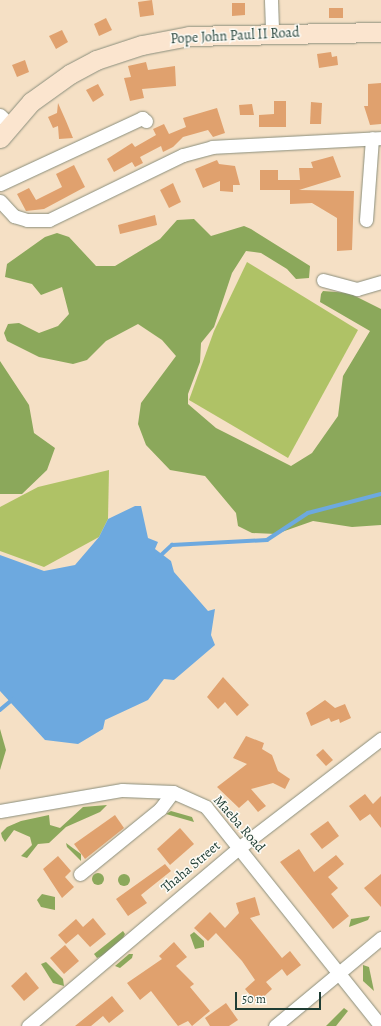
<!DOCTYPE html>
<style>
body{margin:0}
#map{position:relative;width:381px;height:1026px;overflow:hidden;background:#f5e0c5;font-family:Alegreya,serif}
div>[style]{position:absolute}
.green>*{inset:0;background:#afc266}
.forest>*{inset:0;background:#8ba85b}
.round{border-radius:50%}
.water>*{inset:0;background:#6da9df}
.stream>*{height:3.5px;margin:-1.75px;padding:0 1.75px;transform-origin:1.75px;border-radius:1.75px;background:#6da9df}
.building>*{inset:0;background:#e0a16e}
.roads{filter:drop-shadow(0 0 1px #8a8e7c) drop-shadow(0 0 1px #8a8e7c)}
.street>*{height:13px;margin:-6.5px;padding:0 6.5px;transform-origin:6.5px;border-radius:6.5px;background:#fff}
.secondary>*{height:19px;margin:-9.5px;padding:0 9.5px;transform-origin:9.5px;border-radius:9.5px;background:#fbe5cf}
span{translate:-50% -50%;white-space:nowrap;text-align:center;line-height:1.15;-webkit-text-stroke:3px #fdfcf7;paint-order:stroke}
.street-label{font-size:14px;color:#1f3d34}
.scale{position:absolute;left:235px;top:992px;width:86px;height:18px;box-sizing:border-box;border:2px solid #1f3d34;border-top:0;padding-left:5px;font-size:12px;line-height:14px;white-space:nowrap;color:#1f3d34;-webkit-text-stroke:3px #fdfcf7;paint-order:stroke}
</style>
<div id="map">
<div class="green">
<div style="clip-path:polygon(247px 262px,358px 330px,288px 458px,189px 400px,214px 331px)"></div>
<div style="clip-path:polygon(109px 470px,108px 519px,99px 537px,44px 567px,0 551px,0 507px,38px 487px)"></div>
</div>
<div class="forest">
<div style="clip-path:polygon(194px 219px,211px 236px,244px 226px,251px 229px,310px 266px,309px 278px,296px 279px,287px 269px,261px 253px,246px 251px,232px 273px,214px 327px,201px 343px,200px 362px,188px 394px,188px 404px,216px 428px,291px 466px,312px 453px,338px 416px,343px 376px,370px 331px,320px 302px,321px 294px,323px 291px,349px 293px,381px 309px,381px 525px,352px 527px,313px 521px,276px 534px,252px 533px,238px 526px,236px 513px,205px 476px,170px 470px,146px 445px,138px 424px,141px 403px,176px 356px,162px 340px,138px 324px,106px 341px,87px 360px,73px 364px,39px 357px,7px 341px,4px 333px,8px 324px,19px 323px,39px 333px,58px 326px,69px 314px,62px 287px,41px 295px,32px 284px,5px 277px,7px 264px,45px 237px,57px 233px,69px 237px,96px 266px,115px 266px,160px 239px,177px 220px)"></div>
<div style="clip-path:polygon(0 361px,29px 405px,34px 433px,55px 448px,47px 470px,22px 494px,0 494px)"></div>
<div style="clip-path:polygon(0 729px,6px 750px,0 770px)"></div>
<div style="clip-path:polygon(107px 805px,100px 812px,66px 827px,49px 843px,38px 844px,27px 858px,21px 856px,32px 845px,30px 837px,14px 830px,5px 842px,2px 837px,1px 833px,7px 827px,21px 821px,49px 815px,50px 825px,60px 828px,83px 807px)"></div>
<div style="clip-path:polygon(171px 811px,192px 817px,194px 822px,166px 814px)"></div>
<div style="clip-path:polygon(66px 843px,81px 854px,81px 861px,67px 847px)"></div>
<div class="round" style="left:92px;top:873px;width:12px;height:12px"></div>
<div class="round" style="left:118px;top:874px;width:12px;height:12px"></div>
<div style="clip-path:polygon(42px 894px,55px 897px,55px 910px,41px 907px,37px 900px)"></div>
<div style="clip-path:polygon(370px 916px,368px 920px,349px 927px,351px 919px)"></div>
<div style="clip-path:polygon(123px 931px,125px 934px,123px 938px,104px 955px,97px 958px,94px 954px)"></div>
<div style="clip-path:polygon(194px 932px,204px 941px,204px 947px,195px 949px,190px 935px)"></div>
<div style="clip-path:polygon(129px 954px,133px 954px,132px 958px,120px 968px,115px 966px)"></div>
<div style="clip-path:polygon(46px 962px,63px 979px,64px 986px,53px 983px,41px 964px)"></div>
<div style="clip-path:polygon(363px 965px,369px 967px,374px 991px,363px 981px)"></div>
<div style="clip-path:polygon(344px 1008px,348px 1011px,336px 1026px,326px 1026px)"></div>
</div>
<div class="water">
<div style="clip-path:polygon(135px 506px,141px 506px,148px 538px,158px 542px,155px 549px,171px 561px,174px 572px,208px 611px,215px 609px,211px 635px,215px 645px,174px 680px,164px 679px,148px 700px,105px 720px,103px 729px,78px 744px,45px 740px,0 691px,0 555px,44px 571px,75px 565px,99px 537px,108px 519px)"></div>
</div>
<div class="stream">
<div style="left:158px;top:558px;width:19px;rotate:-43deg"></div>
<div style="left:172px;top:545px;width:95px;rotate:-3deg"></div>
<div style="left:267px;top:540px;width:49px;rotate:-33.4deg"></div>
<div style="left:308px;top:513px;width:75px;rotate:-14.6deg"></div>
<div style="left:0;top:710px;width:17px;rotate:-40deg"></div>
</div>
<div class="building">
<div style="clip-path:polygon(152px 0,154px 15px,140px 17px,138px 2px)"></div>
<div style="clip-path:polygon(232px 3px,245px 3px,245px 15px,232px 16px)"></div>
<div style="clip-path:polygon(329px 8px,343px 8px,343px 18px,329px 18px)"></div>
<div style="clip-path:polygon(106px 18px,112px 30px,99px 36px,94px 24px)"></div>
<div style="clip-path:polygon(62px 30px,68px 42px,56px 49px,49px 36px)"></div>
<div style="clip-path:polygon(331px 52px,332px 57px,337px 56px,338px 65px,319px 68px,317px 54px)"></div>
<div style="clip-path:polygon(25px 60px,29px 72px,17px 77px,12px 65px)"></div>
<div style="clip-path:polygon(146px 62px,148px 70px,175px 66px,176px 86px,142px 89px,144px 98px,130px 101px,124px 78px,131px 77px,128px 66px)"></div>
<div style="clip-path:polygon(381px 83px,381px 124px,370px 125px,364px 106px,368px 106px,368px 84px)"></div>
<div style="clip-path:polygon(98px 84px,104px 95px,93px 102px,86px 90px)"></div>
<div style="clip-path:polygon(274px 101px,286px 101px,286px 127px,259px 127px,259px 115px,274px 114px)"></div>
<div style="clip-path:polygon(311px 102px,322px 103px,321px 124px,310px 124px)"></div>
<div style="clip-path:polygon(58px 103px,66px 121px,73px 138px,59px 139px,58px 126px,53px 128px,48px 117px,57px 113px)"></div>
<div style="clip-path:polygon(252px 104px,254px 115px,240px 115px,239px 105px)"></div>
<div style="clip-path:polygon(217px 108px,225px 133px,213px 137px,208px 130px,183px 137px,173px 147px,163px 152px,161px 146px,140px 157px,143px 163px,135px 167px,132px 162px,114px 172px,107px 159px,132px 143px,135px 147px,156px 135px,153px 129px,164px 124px,169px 134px,186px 127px,183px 118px)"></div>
<div style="clip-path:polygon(333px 156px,341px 177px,299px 190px,354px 191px,352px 250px,337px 251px,337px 218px,312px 203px,290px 204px,290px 190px,260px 190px,260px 170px,278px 170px,278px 180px,300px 180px,299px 168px,313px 168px,311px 162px)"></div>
<div style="clip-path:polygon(217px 160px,219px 164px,235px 166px,240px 185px,233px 185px,233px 192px,220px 191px,220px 181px,203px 188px,195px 169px)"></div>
<div style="clip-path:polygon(74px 165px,85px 187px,44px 209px,26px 211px,17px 194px,29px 188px,36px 200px,62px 187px,56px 174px)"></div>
<div style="clip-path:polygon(173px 183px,181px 202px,169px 208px,160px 190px)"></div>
<div style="clip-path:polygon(155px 215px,157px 225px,120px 234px,118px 225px)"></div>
<div style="clip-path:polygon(223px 677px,249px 705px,237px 716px,225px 702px,218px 709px,207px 697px)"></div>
<div style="clip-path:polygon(325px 700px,335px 708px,345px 704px,351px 718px,340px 723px,339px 719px,331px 722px,329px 718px,311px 726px,306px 713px)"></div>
<div style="clip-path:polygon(246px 736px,264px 743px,262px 749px,272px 755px,278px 771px,290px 779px,285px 789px,273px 783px,251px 789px,266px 806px,258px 812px,248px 800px,239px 808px,217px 787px,247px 764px,233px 758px)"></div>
<div style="clip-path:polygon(323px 749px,333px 760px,326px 766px,316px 755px)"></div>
<div style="clip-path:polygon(365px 794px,373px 804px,381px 796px,381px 828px,370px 814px,360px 821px,349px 806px)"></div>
<div style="clip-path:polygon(115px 815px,124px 828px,85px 859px,74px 844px)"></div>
<div style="clip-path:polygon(328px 821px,339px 836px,322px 849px,310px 834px)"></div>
<div style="clip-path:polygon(180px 828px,194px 844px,170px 865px,157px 849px)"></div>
<div style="clip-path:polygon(299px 849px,314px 872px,336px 855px,344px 864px,328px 877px,338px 888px,331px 894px,349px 916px,333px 929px,280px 862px)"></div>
<div style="clip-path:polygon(58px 856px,71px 871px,65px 877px,74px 887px,62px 898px,43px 869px)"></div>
<div style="clip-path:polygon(165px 864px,171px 871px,141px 895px,147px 903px,128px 916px,116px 899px)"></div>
<div style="clip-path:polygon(381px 874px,381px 907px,364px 888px)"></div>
<div style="clip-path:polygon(255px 897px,260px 915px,250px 918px,282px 958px,290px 951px,301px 965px,287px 976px,282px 969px,266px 982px,272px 989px,257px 1003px,245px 989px,255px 980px,242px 961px,216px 933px,208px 941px,194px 928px,210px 912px,225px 928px,239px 913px,236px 903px)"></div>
<div style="clip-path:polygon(93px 918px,106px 934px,90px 947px,78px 934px,66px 944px,58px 935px,76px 919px,83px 927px)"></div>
<div style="clip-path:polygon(174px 942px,187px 957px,176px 966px,194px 984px,190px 987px,210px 1011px,192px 1026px,188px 1021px,178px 1026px,151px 991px,140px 1000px,127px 983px,162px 959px,159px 956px)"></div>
<div style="clip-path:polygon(65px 945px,79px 961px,64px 974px,50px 958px)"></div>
<div style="clip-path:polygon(26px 972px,39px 988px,24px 1001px,11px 986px)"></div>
<div style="clip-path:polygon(112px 996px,124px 1011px,109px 1023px,103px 1016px,91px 1026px,75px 1026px)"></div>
<div style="clip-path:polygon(226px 1003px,238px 1020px,229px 1026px,210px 1026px,205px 1018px)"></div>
</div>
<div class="roads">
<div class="street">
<div style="left:271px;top:0;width:33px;rotate:88deg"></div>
<div style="left:0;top:115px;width:13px;rotate:45deg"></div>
<div style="left:0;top:184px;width:157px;rotate:-24.9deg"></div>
<div style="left:142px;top:118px;width:5px;rotate:37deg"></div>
<div style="left:0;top:201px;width:21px;rotate:47deg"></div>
<div style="left:14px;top:216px;width:14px;rotate:17deg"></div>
<div style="left:27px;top:220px;width:22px"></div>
<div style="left:49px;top:220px;width:149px;rotate:-25.9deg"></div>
<div style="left:183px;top:155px;width:30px;rotate:-15deg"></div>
<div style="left:212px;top:147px;width:169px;rotate:-3deg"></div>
<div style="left:366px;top:220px;width:82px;rotate:-85.8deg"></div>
<div style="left:323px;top:280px;width:35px;rotate:15deg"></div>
<div style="left:357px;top:289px;width:25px;rotate:-16deg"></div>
<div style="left:0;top:811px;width:124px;rotate:-9.8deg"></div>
<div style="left:122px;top:790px;width:51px;rotate:2.2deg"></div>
<div style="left:173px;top:792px;width:36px;rotate:24deg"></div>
<div style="left:206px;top:807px;width:280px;rotate:51.4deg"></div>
<div style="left:80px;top:874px;width:103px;rotate:-39.1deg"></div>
<div style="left:160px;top:809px;width:21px;rotate:-53deg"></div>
<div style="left:28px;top:1026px;width:277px;rotate:-40.2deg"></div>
<div style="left:240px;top:847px;width:178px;rotate:-37.5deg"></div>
<div style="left:275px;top:1026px;width:138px;rotate:-39.7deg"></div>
</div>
<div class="secondary">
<div style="left:0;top:138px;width:48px;rotate:-49.3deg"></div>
<div style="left:31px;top:102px;width:48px;rotate:-35.7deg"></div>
<div style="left:70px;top:74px;width:30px;rotate:-28deg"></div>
<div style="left:96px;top:60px;width:48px;rotate:-18.1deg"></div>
<div style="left:142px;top:45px;width:48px;rotate:-10.8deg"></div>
<div style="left:189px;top:36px;width:192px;rotate:-1.2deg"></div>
</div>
</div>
<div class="street-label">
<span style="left:235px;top:36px;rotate:-3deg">Pope John Paul II Road</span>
<span style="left:239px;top:824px;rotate:49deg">Maeba Road</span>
<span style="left:191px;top:867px;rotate:-40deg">Thaha Street</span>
</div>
<div class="scale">50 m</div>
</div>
